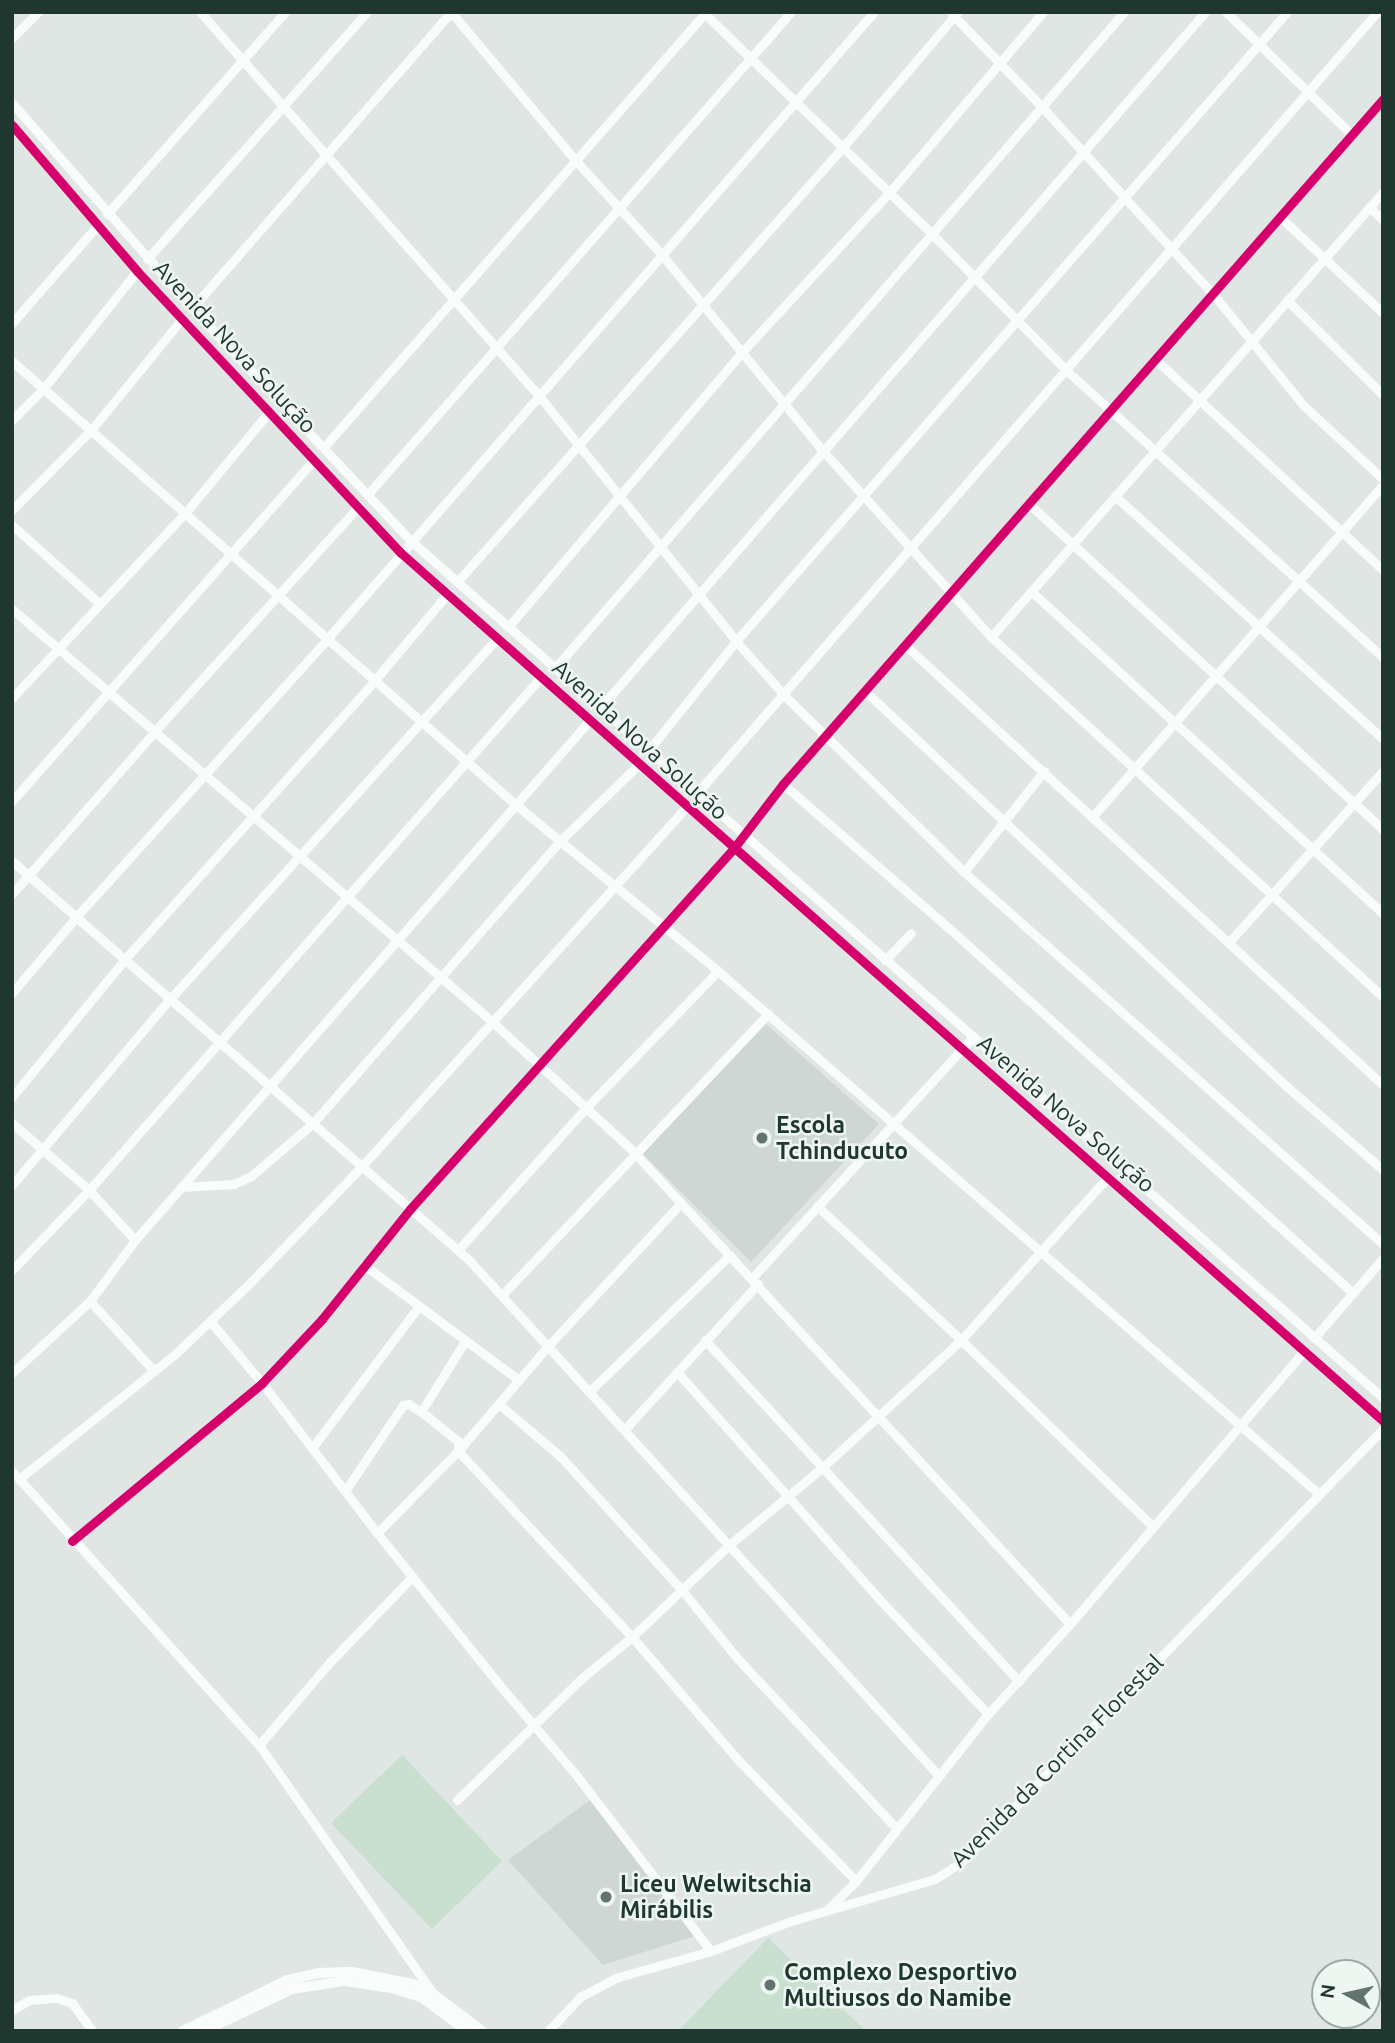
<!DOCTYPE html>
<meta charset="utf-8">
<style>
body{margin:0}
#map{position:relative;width:1395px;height:2043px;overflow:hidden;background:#e0e6e3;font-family:Ubuntu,sans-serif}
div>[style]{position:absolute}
.built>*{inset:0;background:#ced7d3}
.green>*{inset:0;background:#c9dfcf}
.minor>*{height:9px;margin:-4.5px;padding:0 4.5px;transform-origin:4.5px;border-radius:4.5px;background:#fafbfb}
.tertiary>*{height:10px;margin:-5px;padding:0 5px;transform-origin:5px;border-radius:5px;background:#fafbfb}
.cycleway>*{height:9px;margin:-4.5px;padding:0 4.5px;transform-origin:4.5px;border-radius:4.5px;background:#d6006c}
.dots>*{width:19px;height:19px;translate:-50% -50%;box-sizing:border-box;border:4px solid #eef6f1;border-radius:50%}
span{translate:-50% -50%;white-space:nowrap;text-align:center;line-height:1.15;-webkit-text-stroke:5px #eef6f1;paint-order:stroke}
.street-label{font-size:23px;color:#203730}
.poi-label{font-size:23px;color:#203730;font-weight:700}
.left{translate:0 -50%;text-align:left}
.frame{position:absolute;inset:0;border:14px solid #203730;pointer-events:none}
.north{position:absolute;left:1311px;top:1959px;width:70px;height:70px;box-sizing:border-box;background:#eef6f1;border:2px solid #9caaa4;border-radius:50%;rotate:278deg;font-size:19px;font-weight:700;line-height:28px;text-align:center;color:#203730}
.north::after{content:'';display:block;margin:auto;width:24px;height:32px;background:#63746f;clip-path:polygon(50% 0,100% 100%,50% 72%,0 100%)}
</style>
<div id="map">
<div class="built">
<div style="clip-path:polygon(766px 1024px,879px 1124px,751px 1262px,643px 1154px)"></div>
<div style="clip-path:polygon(593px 1798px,698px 1935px,603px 1965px,508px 1860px)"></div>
</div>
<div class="green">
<div style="clip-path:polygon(402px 1755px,502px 1861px,432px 1929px,331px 1823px)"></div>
<div style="clip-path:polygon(768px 1938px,866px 2031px,678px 2031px)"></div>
</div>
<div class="minor">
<div style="left:200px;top:12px;width:514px;rotate:48.55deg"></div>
<div style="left:540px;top:397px;width:313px;rotate:51.2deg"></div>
<div style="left:736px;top:641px;width:71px;rotate:48.4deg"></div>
<div style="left:783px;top:694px;width:254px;rotate:44.5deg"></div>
<div style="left:964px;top:872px;width:560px;rotate:41.6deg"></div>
<div style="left:451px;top:12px;width:194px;rotate:50deg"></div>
<div style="left:576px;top:161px;width:127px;rotate:47.5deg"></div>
<div style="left:662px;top:255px;width:254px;rotate:50.6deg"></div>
<div style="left:823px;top:451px;width:251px;rotate:47.9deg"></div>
<div style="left:991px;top:637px;width:532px;rotate:42.56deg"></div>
<div style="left:703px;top:12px;width:319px;rotate:44.1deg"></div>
<div style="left:932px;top:234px;width:191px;rotate:45.4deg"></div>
<div style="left:1066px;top:370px;width:428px;rotate:42.2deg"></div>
<div style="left:1226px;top:12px;width:176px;rotate:44.3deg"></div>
<div style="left:952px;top:14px;width:129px;rotate:45.9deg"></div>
<div style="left:1042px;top:107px;width:253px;rotate:47.6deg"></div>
<div style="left:1213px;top:294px;width:144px;rotate:50.9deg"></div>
<div style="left:1304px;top:406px;width:108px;rotate:42.7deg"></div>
<div style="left:12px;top:38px;width:37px;rotate:-45deg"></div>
<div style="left:12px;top:103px;width:273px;rotate:48.7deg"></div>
<div style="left:192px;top:308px;width:320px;rotate:46.8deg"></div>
<div style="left:411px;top:541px;width:1296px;rotate:41.4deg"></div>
<div style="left:12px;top:125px;width:192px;rotate:49.4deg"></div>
<div style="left:137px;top:271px;width:386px;rotate:46.9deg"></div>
<div style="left:401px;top:553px;width:1311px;rotate:41.47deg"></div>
<div style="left:1369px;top:207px;width:19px;rotate:43deg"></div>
<div style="left:107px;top:214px;width:269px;rotate:-48.6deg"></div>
<div style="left:1280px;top:217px;width:141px;rotate:43deg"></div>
<div style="left:147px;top:259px;width:331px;rotate:-48.3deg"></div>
<div style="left:1287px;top:300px;width:135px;rotate:44.7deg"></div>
<div style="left:192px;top:308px;width:393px;rotate:-48.8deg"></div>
<div style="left:12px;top:323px;width:129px;rotate:-48.8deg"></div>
<div style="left:1155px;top:359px;width:311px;rotate:42.8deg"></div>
<div style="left:12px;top:361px;width:670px;rotate:41.37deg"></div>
<div style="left:515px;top:804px;width:263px;rotate:39.4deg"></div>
<div style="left:718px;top:971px;width:797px;rotate:41.03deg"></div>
<div style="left:12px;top:420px;width:45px;rotate:-45deg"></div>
<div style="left:44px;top:388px;width:149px;rotate:-51.5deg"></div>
<div style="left:324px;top:447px;width:579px;rotate:-48.71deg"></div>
<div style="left:368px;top:494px;width:641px;rotate:-48.73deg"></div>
<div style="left:1115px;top:496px;width:362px;rotate:42.2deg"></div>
<div style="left:1029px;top:504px;width:481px;rotate:42.6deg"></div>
<div style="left:12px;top:510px;width:114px;rotate:-45.4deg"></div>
<div style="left:92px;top:429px;width:141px;rotate:-50.8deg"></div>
<div style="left:12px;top:525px;width:118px;rotate:41.9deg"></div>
<div style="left:457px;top:582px;width:582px;rotate:-48.42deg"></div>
<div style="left:843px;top:147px;width:177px;rotate:-49.6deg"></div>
<div style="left:1031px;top:591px;width:478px;rotate:42.5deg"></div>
<div style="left:12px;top:609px;width:626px;rotate:40.66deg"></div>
<div style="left:487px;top:1017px;width:194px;rotate:42.5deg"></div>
<div style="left:630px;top:1148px;width:648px;rotate:47.25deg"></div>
<div style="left:508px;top:627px;width:362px;rotate:-49.6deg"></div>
<div style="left:743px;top:351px;width:215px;rotate:-47.3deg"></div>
<div style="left:889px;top:193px;width:238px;rotate:-49.6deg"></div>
<div style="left:991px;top:637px;width:593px;rotate:-48.62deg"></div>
<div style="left:905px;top:645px;width:650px;rotate:42.63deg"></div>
<div style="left:555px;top:668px;width:868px;rotate:-49.06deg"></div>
<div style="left:865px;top:691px;width:576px;rotate:43.17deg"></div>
<div style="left:1285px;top:1085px;width:130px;rotate:40.9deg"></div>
<div style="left:12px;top:698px;width:255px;rotate:-46.9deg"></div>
<div style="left:186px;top:512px;width:129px;rotate:-50.4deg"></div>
<div style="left:599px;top:709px;width:924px;rotate:-48.99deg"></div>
<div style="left:648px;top:751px;width:141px;rotate:-51.3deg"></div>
<div style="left:736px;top:641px;width:836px;rotate:-48.78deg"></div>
<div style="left:783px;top:784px;width:221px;rotate:41deg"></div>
<div style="left:950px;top:929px;width:543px;rotate:42.09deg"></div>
<div style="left:697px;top:793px;width:1036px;rotate:-48.95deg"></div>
<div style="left:12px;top:801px;width:456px;rotate:-48.5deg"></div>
<div style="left:1093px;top:816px;width:440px;rotate:-48.8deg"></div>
<div style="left:12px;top:861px;width:607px;rotate:41.12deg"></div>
<div style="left:469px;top:1260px;width:698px;rotate:47.67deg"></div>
<div style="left:964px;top:872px;width:129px;rotate:-51.6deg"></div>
<div style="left:12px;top:894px;width:217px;rotate:-48.7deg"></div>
<div style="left:155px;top:731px;width:304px;rotate:-47.8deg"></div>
<div style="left:1229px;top:942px;width:230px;rotate:-48deg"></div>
<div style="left:885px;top:960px;width:37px;rotate:-46deg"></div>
<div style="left:12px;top:993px;width:101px;rotate:-49.8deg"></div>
<div style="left:77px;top:916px;width:373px;rotate:-47.9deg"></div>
<div style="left:327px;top:639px;width:832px;rotate:-48.9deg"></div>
<div style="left:12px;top:1097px;width:177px;rotate:-50.7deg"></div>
<div style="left:124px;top:960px;width:375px;rotate:-48.1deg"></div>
<div style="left:374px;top:681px;width:115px;rotate:-49.9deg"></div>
<div style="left:12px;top:1123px;width:102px;rotate:41deg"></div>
<div style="left:89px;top:1190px;width:68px;rotate:47.4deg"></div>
<div style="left:12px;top:1185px;width:244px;rotate:-49.7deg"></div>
<div style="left:170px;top:999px;width:487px;rotate:-47.8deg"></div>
<div style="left:181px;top:1187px;width:53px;rotate:-3.2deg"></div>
<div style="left:234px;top:1184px;width:19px;rotate:-25deg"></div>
<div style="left:251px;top:1176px;width:82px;rotate:-40.5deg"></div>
<div style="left:313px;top:1123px;width:375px;rotate:-48.8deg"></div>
<div style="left:560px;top:841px;width:110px;rotate:-44.3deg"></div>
<div style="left:817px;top:1206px;width:197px;rotate:42.9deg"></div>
<div style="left:961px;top:1340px;width:268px;rotate:44.2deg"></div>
<div style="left:458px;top:1250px;width:191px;rotate:-48deg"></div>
<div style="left:586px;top:1108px;width:190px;rotate:-46.1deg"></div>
<div style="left:364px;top:1265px;width:193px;rotate:36.6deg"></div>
<div style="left:12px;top:1270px;width:111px;rotate:-46.1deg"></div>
<div style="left:89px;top:1190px;width:684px;rotate:-48.62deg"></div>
<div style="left:752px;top:1278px;width:328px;rotate:-47.5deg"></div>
<div style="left:503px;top:1294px;width:386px;rotate:-46.6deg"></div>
<div style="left:90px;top:1301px;width:95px;rotate:47.6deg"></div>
<div style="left:210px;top:1321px;width:81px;rotate:50deg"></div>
<div style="left:262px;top:1383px;width:189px;rotate:52.5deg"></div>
<div style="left:377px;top:1533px;width:207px;rotate:51.1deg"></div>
<div style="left:507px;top:1694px;width:108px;rotate:49.5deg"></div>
<div style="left:577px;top:1776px;width:220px;rotate:52.6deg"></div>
<div style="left:1314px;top:1338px;width:106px;rotate:-49.2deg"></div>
<div style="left:705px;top:1340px;width:464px;rotate:47.4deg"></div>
<div style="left:677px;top:1372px;width:304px;rotate:48.3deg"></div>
<div style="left:879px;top:1599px;width:158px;rotate:46.5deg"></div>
<div style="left:12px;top:1373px;width:106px;rotate:-42.7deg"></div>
<div style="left:90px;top:1301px;width:76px;rotate:-53.6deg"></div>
<div style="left:135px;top:1240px;width:690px;rotate:-48.82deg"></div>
<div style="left:590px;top:1391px;width:195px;rotate:-44.2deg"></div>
<div style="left:500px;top:1405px;width:79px;rotate:40.4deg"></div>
<div style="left:560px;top:1456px;width:180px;rotate:47.7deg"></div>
<div style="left:681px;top:1589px;width:89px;rotate:50.9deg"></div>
<div style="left:737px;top:1658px;width:233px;rotate:46.9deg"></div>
<div style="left:421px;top:1412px;width:84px;rotate:-58.2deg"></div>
<div style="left:625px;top:1429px;width:197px;rotate:-47.5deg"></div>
<div style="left:312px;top:1448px;width:178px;rotate:-53deg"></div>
<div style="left:12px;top:1471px;width:369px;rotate:48deg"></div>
<div style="left:259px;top:1745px;width:302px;rotate:55deg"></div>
<div style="left:19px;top:1479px;width:200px;rotate:-38.7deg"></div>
<div style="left:175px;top:1354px;width:99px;rotate:-43.4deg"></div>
<div style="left:247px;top:1286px;width:166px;rotate:-46.2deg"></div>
<div style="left:362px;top:1166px;width:484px;rotate:-47.9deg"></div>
<div style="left:345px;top:1491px;width:104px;rotate:-56deg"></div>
<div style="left:403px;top:1405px;width:6px;rotate:-9deg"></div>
<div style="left:409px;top:1404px;width:23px;rotate:34deg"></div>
<div style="left:428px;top:1417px;width:38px;rotate:39deg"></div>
<div style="left:458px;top:1441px;width:10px;rotate:90deg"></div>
<div style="left:458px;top:1451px;width:255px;rotate:46.9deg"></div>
<div style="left:632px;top:1637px;width:165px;rotate:49.2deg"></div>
<div style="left:740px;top:1762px;width:166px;rotate:45.7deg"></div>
<div style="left:377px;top:1533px;width:115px;rotate:-45.4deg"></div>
<div style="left:458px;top:1451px;width:140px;rotate:-49.4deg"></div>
<div style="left:549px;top:1345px;width:194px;rotate:-47.1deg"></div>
<div style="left:72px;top:1541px;width:247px;rotate:-39.7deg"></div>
<div style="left:262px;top:1383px;width:88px;rotate:-46.8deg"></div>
<div style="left:322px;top:1319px;width:142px;rotate:-51.3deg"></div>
<div style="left:411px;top:1208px;width:484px;rotate:-48.1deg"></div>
<div style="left:734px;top:848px;width:81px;rotate:-52.6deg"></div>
<div style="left:783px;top:784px;width:911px;rotate:-48.78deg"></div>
<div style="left:259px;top:1745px;width:108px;rotate:-49.5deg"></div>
<div style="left:329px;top:1663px;width:120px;rotate:-46deg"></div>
<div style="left:457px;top:1800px;width:175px;rotate:-44.3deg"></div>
<div style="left:582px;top:1678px;width:65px;rotate:-39.4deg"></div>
<div style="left:632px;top:1637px;width:134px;rotate:-43.5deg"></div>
<div style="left:729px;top:1545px;width:124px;rotate:-39.7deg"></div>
<div style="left:824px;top:1466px;width:186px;rotate:-42.6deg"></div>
<div style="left:961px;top:1340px;width:218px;rotate:-48deg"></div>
<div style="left:829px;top:1908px;width:38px;rotate:-45deg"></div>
<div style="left:856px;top:1881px;width:213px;rotate:-51.7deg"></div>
<div style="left:988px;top:1714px;width:122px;rotate:-47.7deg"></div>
<div style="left:1070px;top:1624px;width:360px;rotate:-49.4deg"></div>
<div style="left:12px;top:2010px;width:20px;rotate:-30deg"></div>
<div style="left:29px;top:2000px;width:27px;rotate:-4deg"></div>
<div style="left:56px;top:1998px;width:17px;rotate:17deg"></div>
<div style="left:72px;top:2003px;width:34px;rotate:54deg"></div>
<div style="left:548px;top:2031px;width:47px;rotate:-46.7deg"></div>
<div style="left:580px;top:1997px;width:40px;rotate:-28deg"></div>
<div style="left:615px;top:1978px;width:100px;rotate:-15.7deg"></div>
<div style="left:711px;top:1951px;width:85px;rotate:-20.6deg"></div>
<div style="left:791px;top:1921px;width:150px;rotate:-16.3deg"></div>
<div style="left:935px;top:1879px;width:30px;rotate:-33deg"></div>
<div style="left:960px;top:1863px;width:606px;rotate:-45.74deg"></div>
</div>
<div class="tertiary">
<div style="left:183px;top:2031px;width:116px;rotate:-26.1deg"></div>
<div style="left:287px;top:1980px;width:33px;rotate:-12deg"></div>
<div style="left:319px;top:1973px;width:33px;rotate:-2deg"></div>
<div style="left:352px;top:1972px;width:62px;rotate:11.1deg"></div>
<div style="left:413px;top:1984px;width:21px;rotate:25deg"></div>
<div style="left:432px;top:1993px;width:63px;rotate:37.2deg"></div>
<div style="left:204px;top:2031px;width:98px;rotate:-25.5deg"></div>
<div style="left:292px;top:1989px;width:54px;rotate:-8.6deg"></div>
<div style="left:345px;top:1981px;width:47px;rotate:8.7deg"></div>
<div style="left:391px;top:1988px;width:31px;rotate:17deg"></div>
<div style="left:421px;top:1997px;width:57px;rotate:36.5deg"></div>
</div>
<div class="cycleway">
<div style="left:12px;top:125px;width:192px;rotate:49.4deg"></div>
<div style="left:137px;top:271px;width:386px;rotate:46.9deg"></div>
<div style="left:401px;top:553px;width:1311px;rotate:41.47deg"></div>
<div style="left:72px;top:1541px;width:247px;rotate:-39.7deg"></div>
<div style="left:262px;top:1383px;width:88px;rotate:-46.8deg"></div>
<div style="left:322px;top:1319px;width:142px;rotate:-51.3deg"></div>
<div style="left:411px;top:1208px;width:484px;rotate:-48.1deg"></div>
<div style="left:734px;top:848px;width:81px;rotate:-52.6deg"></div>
<div style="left:783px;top:784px;width:911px;rotate:-48.78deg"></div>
</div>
<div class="dots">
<div style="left:762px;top:1138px;background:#63746f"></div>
<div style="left:606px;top:1897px;background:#63746f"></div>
<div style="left:770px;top:1985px;background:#63746f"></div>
</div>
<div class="street-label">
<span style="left:235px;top:347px;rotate:47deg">Avenida Nova Solução</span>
<span style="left:640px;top:740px;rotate:42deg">Avenida Nova Solução</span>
<span style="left:1066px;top:1114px;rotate:41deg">Avenida Nova Solução</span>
<span style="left:1057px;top:1761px;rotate:-45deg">Avenida da Cortina Florestal</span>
</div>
<div class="poi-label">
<span class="left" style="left:776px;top:1138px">Escola<br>Tchinducuto</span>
<span class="left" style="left:620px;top:1897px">Liceu Welwitschia<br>Mirábilis</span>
<span class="left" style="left:784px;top:1985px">Complexo Desportivo<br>Multiusos do Namibe</span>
</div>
<div class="frame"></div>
<div class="north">N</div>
</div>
